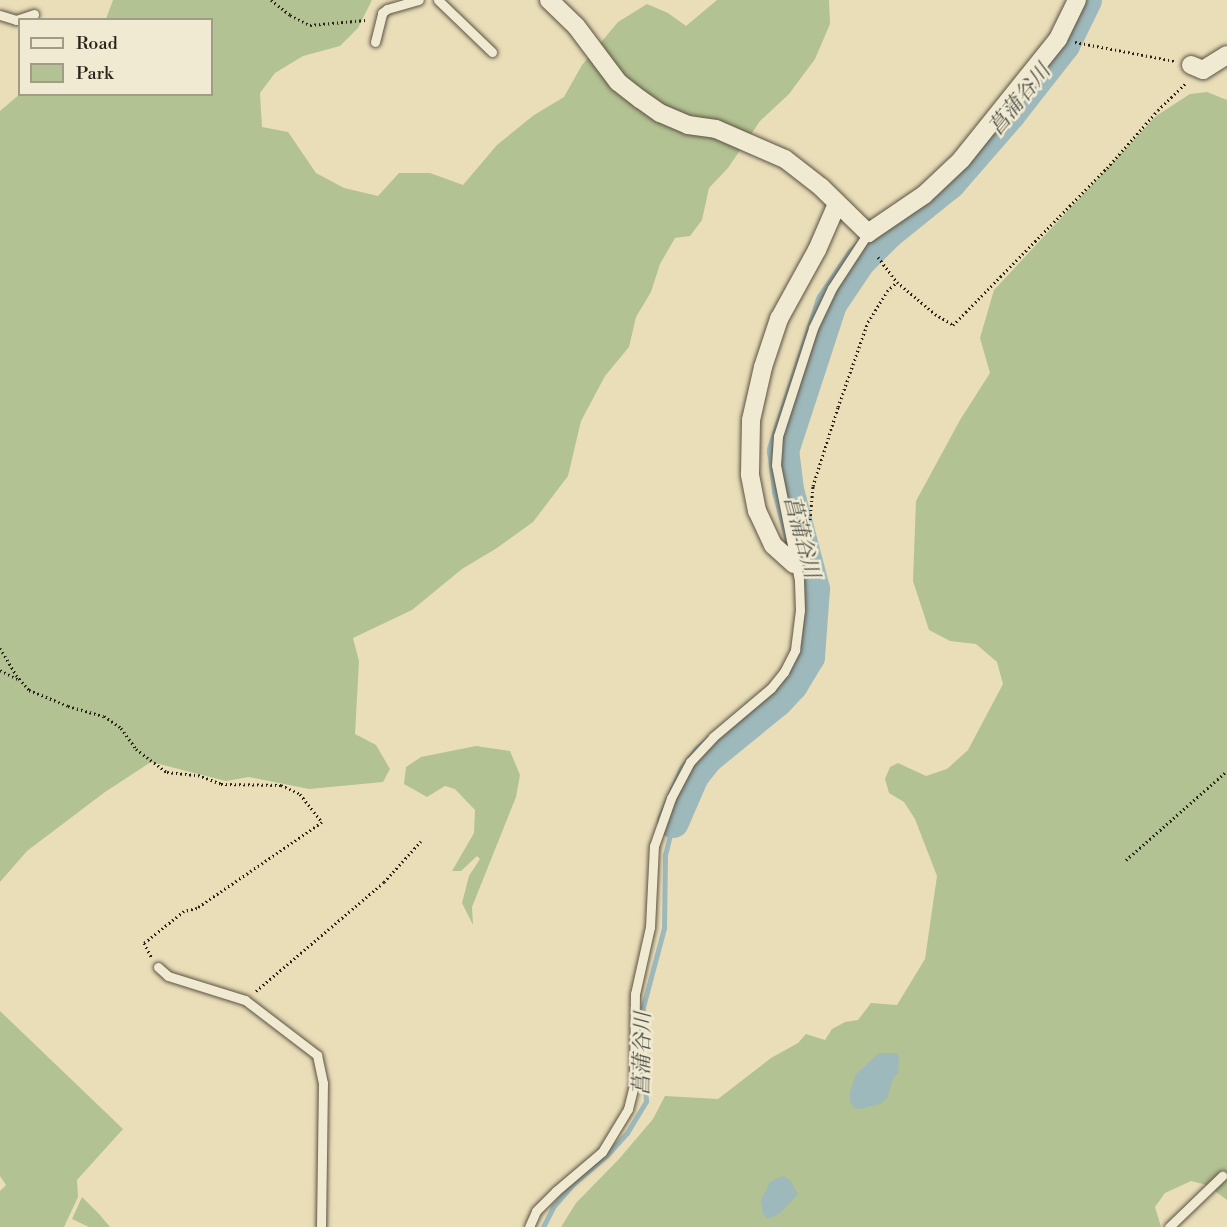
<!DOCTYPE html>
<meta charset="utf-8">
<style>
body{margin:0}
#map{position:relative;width:1227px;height:1227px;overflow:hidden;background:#eadeb9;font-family:"Libre Bodoni","Noto Serif JP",serif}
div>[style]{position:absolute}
.green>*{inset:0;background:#b2c292}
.water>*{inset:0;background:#9eb9bb}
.stream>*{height:5px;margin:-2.5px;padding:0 2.5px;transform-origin:2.5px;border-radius:2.5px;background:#9eb9bb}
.river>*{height:32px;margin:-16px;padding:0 16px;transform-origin:16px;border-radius:16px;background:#9eb9bb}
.path>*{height:3px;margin-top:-1.5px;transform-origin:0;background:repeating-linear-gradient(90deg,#2c241a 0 1.5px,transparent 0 4.5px)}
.roads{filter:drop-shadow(0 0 2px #5c5242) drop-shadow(0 0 2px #5c5242)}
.service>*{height:9px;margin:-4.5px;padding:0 4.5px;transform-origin:4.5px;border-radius:4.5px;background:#f1ead2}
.minor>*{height:18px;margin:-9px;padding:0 9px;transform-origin:9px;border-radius:9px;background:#f1ead2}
span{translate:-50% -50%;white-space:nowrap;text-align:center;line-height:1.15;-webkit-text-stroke:5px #f1ead2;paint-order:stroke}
.water-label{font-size:21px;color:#4e514a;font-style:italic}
.legend{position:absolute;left:18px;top:18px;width:195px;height:78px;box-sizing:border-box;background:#f1ead2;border:2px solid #a29b88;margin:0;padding:8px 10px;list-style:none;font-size:18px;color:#2c241a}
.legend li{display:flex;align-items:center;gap:12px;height:30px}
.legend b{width:30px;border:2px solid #a29b88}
</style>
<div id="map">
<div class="green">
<div style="clip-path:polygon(113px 0,372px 0,358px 28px,340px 46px,303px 56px,275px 73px,260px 93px,262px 127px,288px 132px,316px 173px,344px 188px,378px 196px,399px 173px,430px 173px,463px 185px,497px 145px,534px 115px,564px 97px,582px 65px,618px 22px,647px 4px,668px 13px,686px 26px,717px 0,829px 0,830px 24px,815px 59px,789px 94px,760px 121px,728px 168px,709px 188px,702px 220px,690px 236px,675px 238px,660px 264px,651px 292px,636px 317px,629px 347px,605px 376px,581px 421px,568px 476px,533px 522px,497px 548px,462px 569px,412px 610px,353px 638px,359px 661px,355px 734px,376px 745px,390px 769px,383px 782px,309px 789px,249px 777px,226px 781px,151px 762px,105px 792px,27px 851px,0 882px,0 111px,20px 94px,212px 94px,212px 20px,106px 19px)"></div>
<div style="clip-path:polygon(1207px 92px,1227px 100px,1227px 1200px,1207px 1185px,1191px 1181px,1165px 1193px,1155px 1207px,1161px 1227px,561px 1227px,576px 1203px,619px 1159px,653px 1119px,665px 1096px,718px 1099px,771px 1058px,798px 1043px,806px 1034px,825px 1040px,832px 1029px,845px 1022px,858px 1020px,871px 1003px,897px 1005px,925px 959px,937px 876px,915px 819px,904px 802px,889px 793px,885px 779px,890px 767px,898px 763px,926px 776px,947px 769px,968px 750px,1003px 684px,997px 662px,976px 644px,950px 641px,929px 630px,913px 581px,916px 501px,960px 420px,990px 373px,980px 338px,994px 290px,1156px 116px,1190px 94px)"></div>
<div style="clip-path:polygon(476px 746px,510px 751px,520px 775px,516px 797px,472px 907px,473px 925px,462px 903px,469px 876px,480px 859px,477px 856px,461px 871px,452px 871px,474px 833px,475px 810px,455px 789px,445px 786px,427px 797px,404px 784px,406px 767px,421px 757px)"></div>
<div style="clip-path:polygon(0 1011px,123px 1129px,77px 1180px,78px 1197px,64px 1227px,0 1227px,0 1191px,6px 1185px,0 1176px)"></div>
<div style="clip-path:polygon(82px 1197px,99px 1214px,110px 1227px,89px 1227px,72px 1219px)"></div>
</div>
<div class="water">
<div style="clip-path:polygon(879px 1053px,896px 1053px,899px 1057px,898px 1073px,892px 1080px,888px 1097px,880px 1104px,859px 1109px,854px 1108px,850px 1101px,850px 1092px,856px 1074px)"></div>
<div style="clip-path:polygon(783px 1176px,790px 1180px,798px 1194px,780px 1213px,768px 1219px,763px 1214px,761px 1200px,770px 1182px)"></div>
</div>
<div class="stream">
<div style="left:543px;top:1227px;width:22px;rotate:-63deg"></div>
<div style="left:553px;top:1207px;width:30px;rotate:-49deg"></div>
<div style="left:573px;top:1184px;width:45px;rotate:-40.5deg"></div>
<div style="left:607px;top:1155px;width:30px;rotate:-48deg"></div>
<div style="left:627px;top:1133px;width:37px;rotate:-59deg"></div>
<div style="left:646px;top:1101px;width:53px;rotate:-94.3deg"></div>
<div style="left:642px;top:1048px;width:41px;rotate:-88.6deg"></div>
<div style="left:643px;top:1007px;width:82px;rotate:-75.1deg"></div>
<div style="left:664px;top:928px;width:73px;rotate:-89.2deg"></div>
<div style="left:665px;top:855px;width:34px;rotate:-76deg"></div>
</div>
<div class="river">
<div style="left:673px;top:822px;width:50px;rotate:-66.5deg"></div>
<div style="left:693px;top:776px;width:23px;rotate:-52deg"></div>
<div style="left:707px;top:758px;width:90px;rotate:-39.2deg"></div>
<div style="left:777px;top:701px;width:22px;rotate:-47deg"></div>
<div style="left:792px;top:685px;width:33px;rotate:-59deg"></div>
<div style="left:809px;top:657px;width:68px;rotate:-85.8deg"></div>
<div style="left:814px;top:589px;width:102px;rotate:-104.7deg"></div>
<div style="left:788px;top:490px;width:39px;rotate:-97deg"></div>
<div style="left:783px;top:451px;width:155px;rotate:-71.9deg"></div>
<div style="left:831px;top:304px;width:52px;rotate:-56deg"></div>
<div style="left:860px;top:261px;width:40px;rotate:-45deg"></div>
<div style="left:888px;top:233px;width:80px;rotate:-38.9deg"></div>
<div style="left:950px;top:183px;width:91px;rotate:-49deg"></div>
<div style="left:1010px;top:114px;width:88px;rotate:-52deg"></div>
<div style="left:1064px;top:45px;width:50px;rotate:-63.9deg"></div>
</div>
<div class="path">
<div style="left:271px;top:0;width:24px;rotate:38deg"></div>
<div style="left:290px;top:15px;width:22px;rotate:27deg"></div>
<div style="left:310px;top:25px;width:56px;rotate:-5.1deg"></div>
<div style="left:1075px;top:42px;width:102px;rotate:10.8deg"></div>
<div style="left:878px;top:257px;width:31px;rotate:53deg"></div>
<div style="left:897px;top:282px;width:50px;rotate:40.1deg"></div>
<div style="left:935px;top:314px;width:21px;rotate:31deg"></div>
<div style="left:953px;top:325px;width:220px;rotate:-45.6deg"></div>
<div style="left:1107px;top:168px;width:77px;rotate:-48.7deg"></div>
<div style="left:1158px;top:110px;width:40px;rotate:-44deg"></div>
<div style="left:808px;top:542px;width:56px;rotate:-84.9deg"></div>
<div style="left:813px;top:486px;width:83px;rotate:-72.4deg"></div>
<div style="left:838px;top:407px;width:90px;rotate:-70.6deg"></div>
<div style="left:868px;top:322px;width:36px;rotate:-58deg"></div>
<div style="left:887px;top:291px;width:13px;rotate:-42deg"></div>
<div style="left:0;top:648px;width:31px;rotate:59deg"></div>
<div style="left:16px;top:675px;width:20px;rotate:49deg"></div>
<div style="left:29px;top:690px;width:42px;rotate:22.3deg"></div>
<div style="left:68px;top:706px;width:37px;rotate:16deg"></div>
<div style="left:104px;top:716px;width:21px;rotate:35deg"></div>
<div style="left:121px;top:728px;width:26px;rotate:54deg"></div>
<div style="left:136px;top:749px;width:39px;rotate:37deg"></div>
<div style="left:167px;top:772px;width:31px;rotate:6deg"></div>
<div style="left:198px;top:775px;width:25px;rotate:21deg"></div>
<div style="left:221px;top:784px;width:60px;rotate:1deg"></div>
<div style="left:281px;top:785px;width:21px;rotate:25deg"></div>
<div style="left:300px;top:794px;width:36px;rotate:52deg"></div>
<div style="left:322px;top:822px;width:152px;rotate:145.5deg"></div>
<div style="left:197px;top:908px;width:13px;rotate:167deg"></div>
<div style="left:184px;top:911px;width:51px;rotate:141.3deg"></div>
<div style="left:144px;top:943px;width:17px;rotate:62deg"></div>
<div style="left:0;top:670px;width:22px;rotate:27deg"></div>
<div style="left:1126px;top:860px;width:135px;rotate:-41.4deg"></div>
<div style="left:256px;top:991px;width:168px;rotate:-40.4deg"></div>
<div style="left:384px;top:882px;width:55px;rotate:-47.9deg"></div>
</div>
<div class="roads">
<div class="service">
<div style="left:438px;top:0;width:75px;rotate:43.9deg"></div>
<div style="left:0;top:15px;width:17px;rotate:17deg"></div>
<div style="left:16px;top:20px;width:19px;rotate:-18deg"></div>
<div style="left:375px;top:42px;width:30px;rotate:-76deg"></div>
<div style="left:382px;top:13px;width:6px;rotate:-39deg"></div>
<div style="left:387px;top:9px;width:33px;rotate:-16deg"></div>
<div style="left:158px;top:967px;width:13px;rotate:42deg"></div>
<div style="left:168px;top:976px;width:81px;rotate:17.3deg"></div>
<div style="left:245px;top:1000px;width:91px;rotate:37.4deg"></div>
<div style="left:317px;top:1055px;width:29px;rotate:78deg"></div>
<div style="left:323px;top:1083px;width:144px;rotate:90.8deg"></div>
<div style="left:529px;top:1227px;width:17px;rotate:-66deg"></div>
<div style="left:536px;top:1211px;width:28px;rotate:-45deg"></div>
<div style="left:556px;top:1191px;width:60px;rotate:-40.3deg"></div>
<div style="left:602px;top:1152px;width:50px;rotate:-58.8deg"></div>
<div style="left:628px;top:1109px;width:25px;rotate:-76deg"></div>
<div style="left:634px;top:1085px;width:91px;rotate:-89.4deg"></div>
<div style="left:635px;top:994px;width:69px;rotate:-77.4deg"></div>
<div style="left:650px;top:927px;width:81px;rotate:-87.2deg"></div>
<div style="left:654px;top:846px;width:51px;rotate:-70.5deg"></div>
<div style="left:671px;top:798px;width:41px;rotate:-62.2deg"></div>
<div style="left:690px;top:762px;width:34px;rotate:-47deg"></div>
<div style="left:713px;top:737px;width:76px;rotate:-40.2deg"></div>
<div style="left:771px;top:688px;width:21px;rotate:-51deg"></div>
<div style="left:784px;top:672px;width:25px;rotate:-63deg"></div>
<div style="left:795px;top:650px;width:40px;rotate:-82.9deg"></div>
<div style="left:800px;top:610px;width:30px;rotate:-92deg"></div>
<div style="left:799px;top:580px;width:117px;rotate:-101.3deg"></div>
<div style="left:776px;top:465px;width:29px;rotate:-86deg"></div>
<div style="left:778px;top:436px;width:114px;rotate:-72deg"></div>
<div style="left:813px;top:328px;width:44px;rotate:-64.6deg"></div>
<div style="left:832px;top:288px;width:66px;rotate:-56.8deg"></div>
<div style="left:1169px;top:1227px;width:74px;rotate:-43.9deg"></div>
</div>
<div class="minor">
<div style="left:549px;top:0;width:37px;rotate:44deg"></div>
<div style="left:576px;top:26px;width:70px;rotate:53.1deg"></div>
<div style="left:618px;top:82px;width:28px;rotate:38deg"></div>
<div style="left:640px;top:99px;width:24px;rotate:35deg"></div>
<div style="left:660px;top:113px;width:30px;rotate:23deg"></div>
<div style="left:688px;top:125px;width:28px;rotate:8deg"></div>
<div style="left:716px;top:129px;width:75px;rotate:23.5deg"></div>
<div style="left:785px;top:159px;width:46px;rotate:37.9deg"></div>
<div style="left:821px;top:187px;width:66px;rotate:44.4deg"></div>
<div style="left:868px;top:233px;width:68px;rotate:-34.2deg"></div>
<div style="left:924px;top:195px;width:51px;rotate:-43.4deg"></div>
<div style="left:961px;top:160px;width:155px;rotate:-51.3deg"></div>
<div style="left:1058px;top:39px;width:43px;rotate:-64deg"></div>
<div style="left:1191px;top:65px;width:13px;rotate:23deg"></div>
<div style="left:1203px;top:70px;width:28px;rotate:-32deg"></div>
<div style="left:794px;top:564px;width:28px;rotate:-138deg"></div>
<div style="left:773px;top:545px;width:38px;rotate:-115deg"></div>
<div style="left:757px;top:511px;width:38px;rotate:-101deg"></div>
<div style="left:750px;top:474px;width:54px;rotate:-88.9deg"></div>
<div style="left:751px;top:420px;width:54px;rotate:-77.2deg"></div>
<div style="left:763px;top:367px;width:51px;rotate:-71.6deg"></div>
<div style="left:779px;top:319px;width:79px;rotate:-61.2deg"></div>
<div style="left:817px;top:250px;width:50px;rotate:-66.5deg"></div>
</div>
</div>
<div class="water-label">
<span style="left:1020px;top:100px;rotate:-51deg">菖蒲谷川</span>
<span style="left:801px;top:537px;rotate:75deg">菖蒲谷川</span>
<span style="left:643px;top:1054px;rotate:-89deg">菖蒲谷川</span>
</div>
<ul class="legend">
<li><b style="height:8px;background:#f1ead2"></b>Road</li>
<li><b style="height:16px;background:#b2c292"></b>Park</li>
</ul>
</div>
